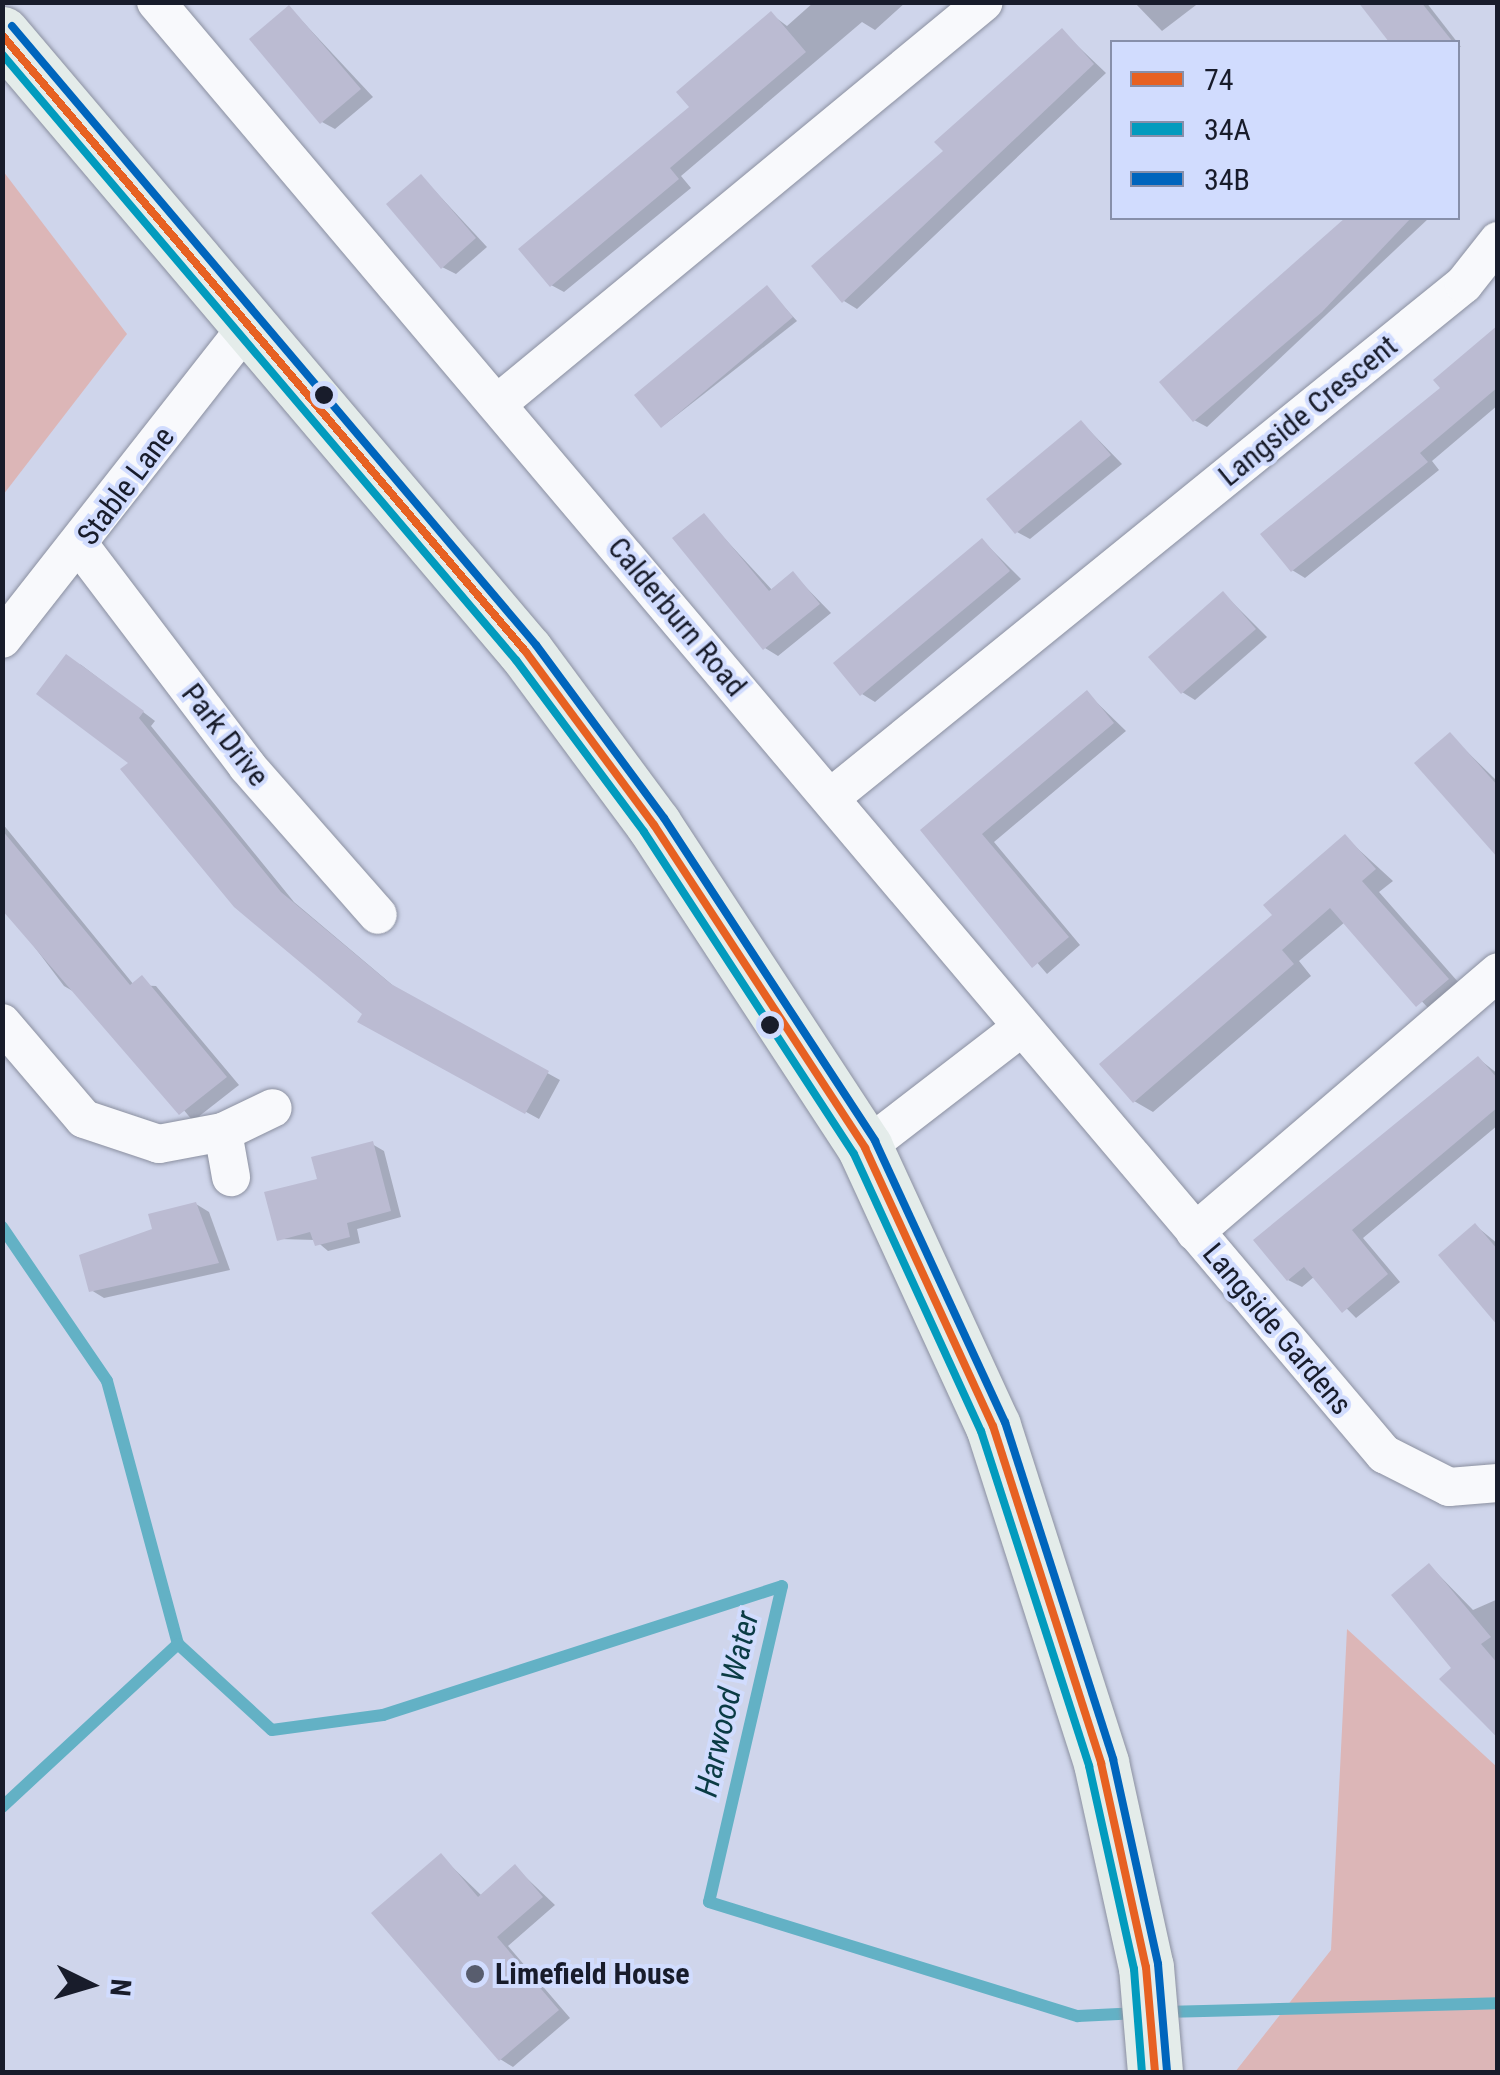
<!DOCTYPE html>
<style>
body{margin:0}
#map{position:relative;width:1500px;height:2075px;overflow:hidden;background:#cfd5eb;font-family:"Roboto Condensed",sans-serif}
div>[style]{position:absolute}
.green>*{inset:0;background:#dcb6b7}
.shadow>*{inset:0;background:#0003}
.stream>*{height:12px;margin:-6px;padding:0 6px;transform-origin:6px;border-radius:6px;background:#63b1c5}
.building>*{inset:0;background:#bbbbd2}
.roads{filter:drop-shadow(0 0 2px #8b90a0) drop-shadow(0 0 2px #8b90a0)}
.street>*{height:38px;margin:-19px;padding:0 19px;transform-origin:19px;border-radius:19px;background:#f8f9fc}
.primary>*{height:55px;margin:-27.5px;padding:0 27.5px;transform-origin:27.5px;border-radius:27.5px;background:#e4ecea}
.bus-1>*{height:8px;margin:-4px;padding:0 4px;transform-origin:4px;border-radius:4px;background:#e76122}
.bus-2>*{height:8px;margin:-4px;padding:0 4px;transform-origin:4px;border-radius:4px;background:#029bbe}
.bus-3>*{height:8px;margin:-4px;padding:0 4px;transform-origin:4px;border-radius:4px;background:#0065bd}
.dots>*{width:28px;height:28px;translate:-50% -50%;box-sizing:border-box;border:5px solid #d1dcfe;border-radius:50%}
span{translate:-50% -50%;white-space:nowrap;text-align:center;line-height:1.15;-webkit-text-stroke:8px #d1dcfe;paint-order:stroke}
.street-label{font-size:30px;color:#181c2b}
.poi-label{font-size:30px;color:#181c2b;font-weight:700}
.left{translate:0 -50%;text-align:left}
.water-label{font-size:32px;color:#0a3b44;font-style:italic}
.frame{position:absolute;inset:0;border:5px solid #181c2b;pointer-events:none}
.legend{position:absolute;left:1110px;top:40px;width:350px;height:180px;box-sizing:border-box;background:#d1dcfe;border:2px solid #878faa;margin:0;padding:12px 18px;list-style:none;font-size:30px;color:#181c2b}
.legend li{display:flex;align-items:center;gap:20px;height:50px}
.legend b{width:50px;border:2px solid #878faa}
.north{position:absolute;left:40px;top:1935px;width:100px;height:100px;-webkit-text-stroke:8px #d1dcfe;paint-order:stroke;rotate:95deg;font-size:28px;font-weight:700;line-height:40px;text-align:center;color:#181c2b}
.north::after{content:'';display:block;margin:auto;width:35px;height:45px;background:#181c2b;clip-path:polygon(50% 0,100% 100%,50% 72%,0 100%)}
</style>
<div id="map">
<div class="green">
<div style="clip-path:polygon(3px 171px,127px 334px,3px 495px)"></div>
<div style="clip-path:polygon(1347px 1629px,1497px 1767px,1497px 2072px,1235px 2072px,1331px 1950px)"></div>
</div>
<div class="shadow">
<div style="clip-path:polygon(814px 2px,906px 2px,875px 30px,862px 22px,681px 176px,691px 188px,564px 292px,551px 285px,771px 14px,787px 26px)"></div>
<div style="clip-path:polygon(1134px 2px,1200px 2px,1162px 31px)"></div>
<div style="clip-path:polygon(1360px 2px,1426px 2px,1461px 47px,1392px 42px)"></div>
<div style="clip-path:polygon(290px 8px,373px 97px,335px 129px,322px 122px)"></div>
<div style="clip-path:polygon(1062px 31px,1106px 73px,857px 309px,844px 301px,814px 266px,947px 152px)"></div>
<div style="clip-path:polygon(422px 177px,487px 247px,456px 274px,442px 267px)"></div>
<div style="clip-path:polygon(1352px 218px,1429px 218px,1207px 427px,1194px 420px)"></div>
<div style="clip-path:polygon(767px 288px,797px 321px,663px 426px)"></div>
<div style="clip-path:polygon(1498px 329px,1498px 405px,1432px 461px,1439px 470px,1305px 578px,1292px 570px)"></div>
<div style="clip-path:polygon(1082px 423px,1122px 464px,1030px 539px,1017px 532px)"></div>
<div style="clip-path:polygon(704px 516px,773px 591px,793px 574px,831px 613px,778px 656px,765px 648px,675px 539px)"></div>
<div style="clip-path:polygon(983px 541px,1021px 579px,875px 702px,862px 694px)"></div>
<div style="clip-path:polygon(1224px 594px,1267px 637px,1195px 700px,1182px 692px)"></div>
<div style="clip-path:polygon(80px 664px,155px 721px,151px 726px,294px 902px,403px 994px,560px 1080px,539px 1119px,361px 1021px,365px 1013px,132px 763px)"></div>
<div style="clip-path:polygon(1087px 693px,1126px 731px,994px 842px,1080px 945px,1047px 974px,923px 830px)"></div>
<div style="clip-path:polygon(1450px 735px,1498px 782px,1498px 855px)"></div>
<div style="clip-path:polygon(2px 823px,134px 985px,156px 986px,239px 1085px,193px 1121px,95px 1004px,64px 986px,2px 904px)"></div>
<div style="clip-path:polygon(1345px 837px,1393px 881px,1379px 892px,1466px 991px,1436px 1016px,1345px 922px,1299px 961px,1311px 976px,1153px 1112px,1134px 1101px)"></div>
<div style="clip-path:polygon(1479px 1059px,1498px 1074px,1498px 1125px,1363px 1238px,1400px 1282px,1356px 1318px,1315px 1276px,1302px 1287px,1288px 1280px)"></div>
<div style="clip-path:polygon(372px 1144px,384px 1151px,401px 1217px,357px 1229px,360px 1243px,328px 1251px,315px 1240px,279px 1239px)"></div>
<div style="clip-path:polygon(196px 1204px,209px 1212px,230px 1270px,104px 1298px,91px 1290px)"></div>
<div style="clip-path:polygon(1476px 1226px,1498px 1244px,1498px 1321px)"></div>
<div style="clip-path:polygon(1430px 1566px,1473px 1610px,1498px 1599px,1498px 1738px,1442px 1679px,1455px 1669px)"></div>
<div style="clip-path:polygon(441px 1856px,482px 1896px,515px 1867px,555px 1905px,508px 1946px,570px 2018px,513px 2067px,500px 2059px)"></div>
</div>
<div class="stream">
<div style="left:2px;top:1227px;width:186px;rotate:55.7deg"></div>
<div style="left:107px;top:1381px;width:272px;rotate:74.9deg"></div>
<div style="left:178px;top:1644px;width:127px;rotate:42.5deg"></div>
<div style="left:272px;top:1730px;width:112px;rotate:-7.7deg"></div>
<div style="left:383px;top:1715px;width:419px;rotate:-17.9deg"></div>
<div style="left:782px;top:1586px;width:324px;rotate:103deg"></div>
<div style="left:709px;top:1902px;width:386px;rotate:17.2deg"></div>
<div style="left:1078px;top:2016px;width:61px;rotate:-2.8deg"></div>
<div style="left:2px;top:1807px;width:240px;rotate:-42.8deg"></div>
<div style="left:1164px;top:2012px;width:334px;rotate:-1.5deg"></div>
</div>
<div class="building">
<div style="clip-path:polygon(1358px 2px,1421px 2px,1453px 42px,1389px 42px)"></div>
<div style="clip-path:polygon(289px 5px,361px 89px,320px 124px,249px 39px)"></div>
<div style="clip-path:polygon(771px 11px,806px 52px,670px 168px,679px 179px,550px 287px,518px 249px,689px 107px,676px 92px)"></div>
<div style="clip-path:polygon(1062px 28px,1094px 64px,842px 303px,811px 266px,943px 151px,934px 142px)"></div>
<div style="clip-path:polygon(421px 174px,476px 238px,441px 269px,386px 204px)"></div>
<div style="clip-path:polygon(1345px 218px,1411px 218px,1322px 312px,1193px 422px,1159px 382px)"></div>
<div style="clip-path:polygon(767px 285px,793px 317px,661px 428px,634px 395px)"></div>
<div style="clip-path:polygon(1498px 325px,1498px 387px,1420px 453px,1428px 462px,1291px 572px,1260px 534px,1440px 388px,1433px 380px)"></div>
<div style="clip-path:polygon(1081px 420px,1111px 455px,1015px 534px,986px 499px)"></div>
<div style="clip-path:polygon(704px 513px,769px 591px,793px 571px,820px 604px,763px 650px,672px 538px)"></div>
<div style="clip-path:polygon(982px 538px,1010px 571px,860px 696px,833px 663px)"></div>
<div style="clip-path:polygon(1223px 591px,1256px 629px,1181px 694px,1148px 657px)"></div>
<div style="clip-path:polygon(66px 654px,144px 711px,139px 718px,281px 892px,391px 984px,549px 1071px,525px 1114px,357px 1022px,362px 1014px,234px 907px,120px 769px,128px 763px,36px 694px)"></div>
<div style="clip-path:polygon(1087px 690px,1114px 723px,982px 834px,1069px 937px,1032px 968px,920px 830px)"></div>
<div style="clip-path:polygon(1450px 732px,1498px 786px,1498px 858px,1414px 763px)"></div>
<div style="clip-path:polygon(2px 830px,130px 985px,142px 975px,227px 1077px,179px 1115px,2px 910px)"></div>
<div style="clip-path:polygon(1345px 834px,1376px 869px,1362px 881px,1449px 979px,1416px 1007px,1330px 908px,1282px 950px,1294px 964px,1133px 1103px,1099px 1064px,1272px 915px,1263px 905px)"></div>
<div style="clip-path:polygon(1478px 1056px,1498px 1079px,1498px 1107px,1352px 1230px,1388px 1274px,1342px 1313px,1304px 1267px,1287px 1281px,1253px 1240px)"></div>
<div style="clip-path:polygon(373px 1141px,391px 1211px,347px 1223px,350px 1237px,315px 1246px,310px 1232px,277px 1241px,264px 1192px,317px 1179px,311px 1157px)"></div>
<div style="clip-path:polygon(196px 1202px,219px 1263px,89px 1292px,79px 1255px,152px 1229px,148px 1214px)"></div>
<div style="clip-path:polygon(1475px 1223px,1498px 1250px,1498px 1326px,1438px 1255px)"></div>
<div style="clip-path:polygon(1429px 1563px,1491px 1637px,1481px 1644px,1498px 1664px,1498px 1738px,1439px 1679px,1451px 1668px,1391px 1595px)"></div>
<div style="clip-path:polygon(441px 1853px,478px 1897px,515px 1864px,543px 1897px,497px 1937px,559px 2010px,499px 2061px,371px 1913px)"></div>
</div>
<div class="roads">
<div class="street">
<div style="left:156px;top:2px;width:1902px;rotate:49.78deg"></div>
<div style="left:1384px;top:1454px;width:73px;rotate:26.9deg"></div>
<div style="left:1449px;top:1487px;width:49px;rotate:-4.7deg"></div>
<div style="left:497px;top:404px;width:631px;rotate:-39.54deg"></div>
<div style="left:81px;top:547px;width:275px;rotate:52.8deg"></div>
<div style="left:247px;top:766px;width:198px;rotate:48.7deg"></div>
<div style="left:2px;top:639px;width:394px;rotate:-51.9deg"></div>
<div style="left:830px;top:798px;width:816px;rotate:-39.03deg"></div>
<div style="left:1464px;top:284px;width:55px;rotate:-51.7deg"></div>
<div style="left:2px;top:1023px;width:126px;rotate:49.5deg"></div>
<div style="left:84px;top:1119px;width:79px;rotate:18.4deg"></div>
<div style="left:159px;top:1144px;width:65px;rotate:-10.6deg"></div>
<div style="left:223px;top:1132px;width:55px;rotate:-25.6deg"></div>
<div style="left:223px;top:1132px;width:46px;rotate:79.9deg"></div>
<div style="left:865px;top:1148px;width:193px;rotate:-37.6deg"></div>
<div style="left:1195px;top:1232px;width:399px;rotate:-40.6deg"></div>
</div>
<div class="primary">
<div style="left:2px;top:34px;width:810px;rotate:49.71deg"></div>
<div style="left:526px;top:652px;width:215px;rotate:53.5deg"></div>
<div style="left:654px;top:825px;width:386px;rotate:56.8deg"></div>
<div style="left:865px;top:1148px;width:306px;rotate:65.3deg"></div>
<div style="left:993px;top:1426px;width:354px;rotate:72.2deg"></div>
<div style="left:1101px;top:1763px;width:209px;rotate:77.6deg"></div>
<div style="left:1146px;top:1967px;width:105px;rotate:85.1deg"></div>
</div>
</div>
<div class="bus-1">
<div style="left:2px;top:35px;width:809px;rotate:49.66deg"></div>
<div style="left:526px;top:652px;width:215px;rotate:53.5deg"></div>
<div style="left:654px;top:825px;width:386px;rotate:56.8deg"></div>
<div style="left:865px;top:1148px;width:306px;rotate:65.3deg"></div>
<div style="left:993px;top:1426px;width:354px;rotate:72.2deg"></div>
<div style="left:1101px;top:1763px;width:209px;rotate:77.6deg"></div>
<div style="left:1146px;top:1967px;width:105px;rotate:85.1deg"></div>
</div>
<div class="bus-2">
<div style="left:2px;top:54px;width:795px;rotate:49.7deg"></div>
<div style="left:516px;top:660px;width:214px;rotate:53.3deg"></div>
<div style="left:644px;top:832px;width:384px;rotate:56.9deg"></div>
<div style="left:854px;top:1154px;width:305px;rotate:65.4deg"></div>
<div style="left:981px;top:1431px;width:352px;rotate:72.1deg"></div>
<div style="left:1089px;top:1766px;width:208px;rotate:77.5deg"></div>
<div style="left:1134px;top:1969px;width:103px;rotate:85.6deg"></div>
</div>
<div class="bus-3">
<div style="left:12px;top:26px;width:811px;rotate:49.75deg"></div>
<div style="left:536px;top:645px;width:215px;rotate:53.5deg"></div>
<div style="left:664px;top:818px;width:386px;rotate:56.8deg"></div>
<div style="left:875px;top:1141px;width:310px;rotate:65.2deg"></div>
<div style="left:1005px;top:1422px;width:354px;rotate:72.2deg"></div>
<div style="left:1113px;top:1759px;width:210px;rotate:77.6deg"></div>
<div style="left:1158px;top:1964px;width:107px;rotate:85.2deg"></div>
</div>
<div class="dots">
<div style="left:324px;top:395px;background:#181c2b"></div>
<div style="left:770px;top:1025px;background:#181c2b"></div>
<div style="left:475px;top:1974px;background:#585d6e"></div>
</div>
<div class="street-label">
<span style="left:1308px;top:411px;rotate:-39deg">Langside Crescent</span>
<span style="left:126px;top:486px;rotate:-53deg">Stable Lane</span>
<span style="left:677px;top:617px;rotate:50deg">Calderburn Road</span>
<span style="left:225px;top:735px;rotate:52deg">Park Drive</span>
<span style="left:1277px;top:1329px;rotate:50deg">Langside Gardens</span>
</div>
<div class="poi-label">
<span class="left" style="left:495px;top:1974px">Limefield House</span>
</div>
<div class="water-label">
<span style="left:727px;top:1704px;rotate:-77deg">Harwood Water</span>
</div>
<div class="frame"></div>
<ul class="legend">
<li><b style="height:12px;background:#e76122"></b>74</li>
<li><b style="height:12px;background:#029bbe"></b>34A</li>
<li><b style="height:12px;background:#0065bd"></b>34B</li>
</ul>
<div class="north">N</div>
</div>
